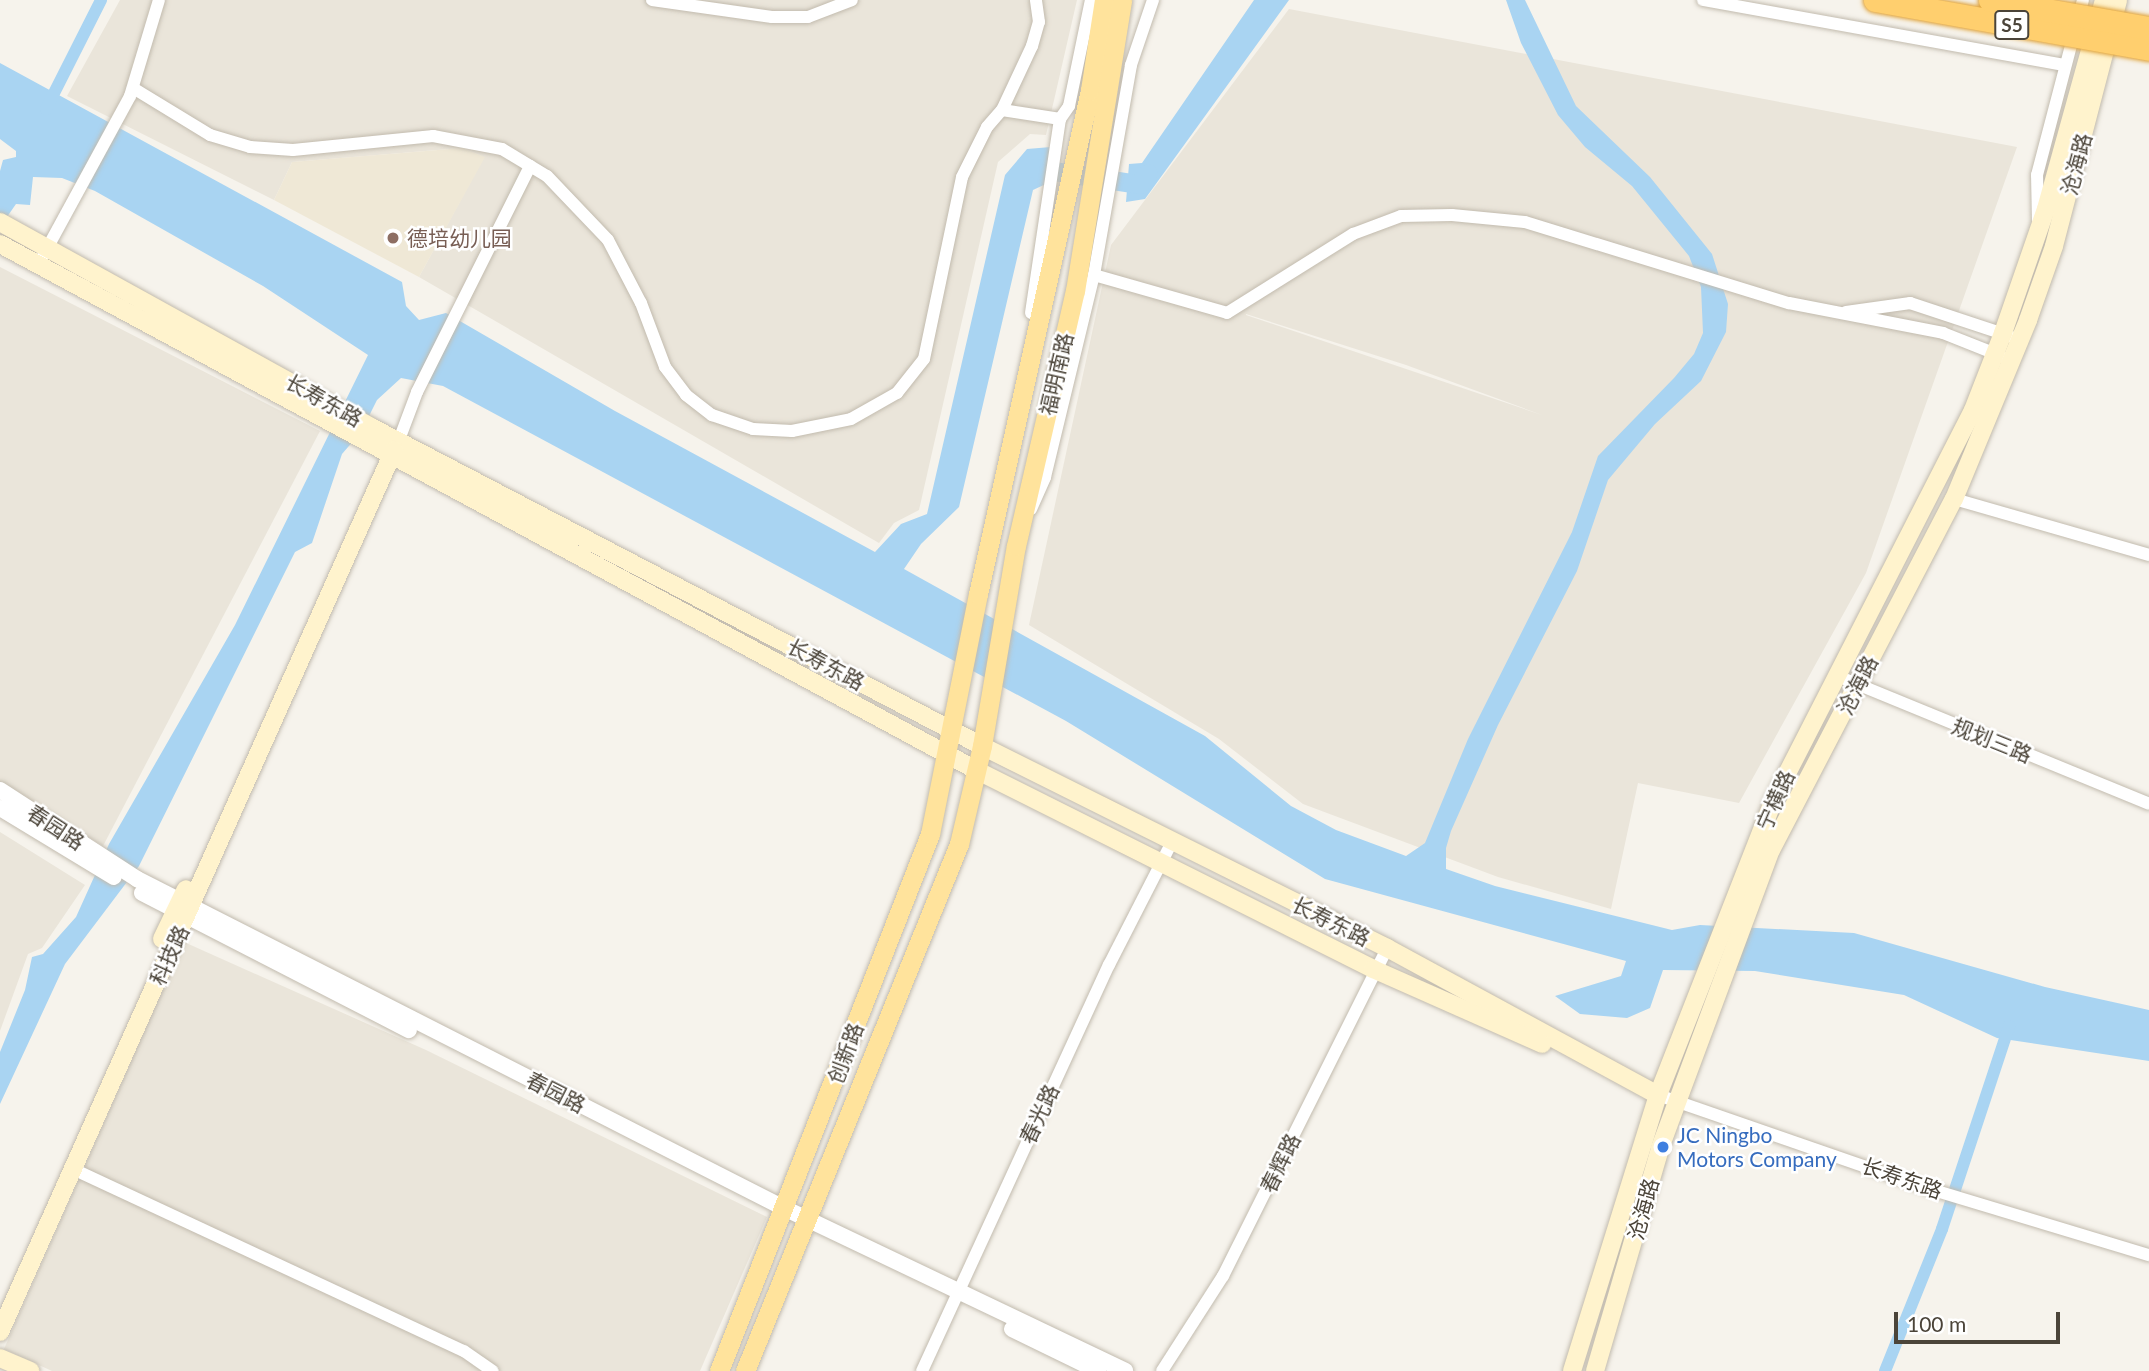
<!DOCTYPE html>
<meta charset="utf-8">
<style>
body{margin:0}
#map{position:relative;width:2149px;height:1371px;overflow:hidden;background:#f6f3ec;font-family:Lato,"Noto Sans SC",sans-serif}
div>[style]{position:absolute}
.residential>*{inset:0;background:#eae5da}
.education>*{inset:0;background:#efe8d6}
.water>*{inset:0;background:#a9d4f2}
.canal>*{height:12px;margin:-6px;padding:0 6px;transform-origin:6px;border-radius:6px;background:#a9d4f2}
.river>*{height:19px;margin:-9.5px;padding:0 9.5px;transform-origin:9.5px;border-radius:9.5px;background:#a9d4f2}
.roads{filter:drop-shadow(0 0 2px #c2bbae) drop-shadow(0 0 2px #c2bbae)}
.minor>*{height:12px;margin:-6px;padding:0 6px;transform-origin:6px;border-radius:6px;background:#fff}
.tertiary>*{height:16px;margin:-8px;padding:0 8px;transform-origin:8px;border-radius:8px;background:#fff}
.secondary>*{height:18px;margin:-9px;padding:0 9px;transform-origin:9px;border-radius:9px;background:#fff3cd}
.primary>*{height:19px;margin:-9.5px;padding:0 9.5px;transform-origin:9.5px;border-radius:9.5px;background:#ffe39c}
.bridges{filter:drop-shadow(0 0 2px #e0a43c) drop-shadow(0 0 2px #e0a43c)}
.motorway-bridge>*{height:23px;margin:-11.5px;padding:0 11.5px;transform-origin:11.5px;border-radius:11.5px;background:#ffcf6e}
.dots>*{width:19px;height:19px;translate:-50% -50%;box-sizing:border-box;border:4px solid #fff;border-radius:50%}
span{translate:-50% -50%;white-space:nowrap;text-align:center;line-height:1.15;-webkit-text-stroke:5px #fff;paint-order:stroke}
.shield-label span{padding:2px 5px;background:#fff;border:2px solid;border-radius:5px;-webkit-text-stroke-width:0}
.shield-label{font-size:19px;color:#4b4439;font-weight:700}
.street-label{font-size:21px;color:#4b4439}
.education-label{font-size:21px;color:#785e54}
.left{translate:0 -50%;text-align:left}
.shop-label{font-size:21px;color:#366cbe}
.scale{position:absolute;left:1894px;top:1312px;width:166px;height:32px;box-sizing:border-box;border:4px solid #4b4439;border-top:0;padding-left:9px;font-size:21px;line-height:24px;white-space:nowrap;color:#4b4439;-webkit-text-stroke:5px #fff;paint-order:stroke}
</style>
<div id="map">
<div class="residential">
<div style="clip-path:polygon(120px 0,1077px 0,1046px 135px,1030px 134px,998px 162px,919px 510px,894px 523px,879px 543px,419px 277px,484px 157px,462px 148px,292px 162px,274px 200px,67px 96px)"></div>
<div style="clip-path:polygon(evenodd,1289px 9px,2017px 147px,1866px 573px,1739px 803px,1638px 783px,1611px 909px,1498px 877px,1303px 804px,1219px 739px,1029px 625px,1111px 245px,1289px 9px,1246px 314px,1406px 365px,1542px 415px,1246px 315px,1246px 314px)"></div>
<div style="clip-path:polygon(0 267px,320px 431px,103px 846px,0 782px)"></div>
<div style="clip-path:polygon(0 832px,85px 885px,42px 948px,28px 954px,0 1031px)"></div>
<div style="clip-path:polygon(184px 942px,426px 1050px,767px 1217px,700px 1371px,52px 1371px,4px 1349px)"></div>
</div>
<div class="education">
<div style="clip-path:polygon(462px 148px,485px 157px,419px 277px,274px 200px,292px 162px)"></div>
</div>
<div class="water">
<div style="clip-path:polygon(1254px 0,1289px 0,1145px 199px,1126px 202px,1129px 164px,1142px 163px)"></div>
<div style="clip-path:polygon(1506px 0,1525px 0,1576px 106px,1650px 177px,1712px 254px,1728px 304px,1726px 332px,1701px 381px,1655px 424px,1608px 480px,1577px 571px,1498px 725px,1451px 831px,1446px 848px,1446px 869px,1495px 886px,1672px 930px,1700px 925px,1854px 933px,2045px 987px,2149px 1010px,2149px 1061px,1997px 1038px,1904px 995px,1755px 971px,1663px 970px,1650px 1008px,1627px 1018px,1580px 1014px,1555px 996px,1621px 976px,1626px 961px,1325px 879px,1066px 721px,443px 386px,401px 378px,377px 400px,361px 432px,342px 454px,312px 543px,295px 552px,139px 866px,65px 964px,0 1104px,0 1052px,25px 990px,32px 957px,43px 954px,76px 917px,109px 844px,235px 625px,368px 355px,263px 286px,95px 191px,62px 178px,33px 177px,30px 205px,16px 204px,0 227px,0 171px,3px 160px,16px 157px,16px 151px,0 139px,0 63px,402px 282px,406px 306px,419px 320px,446px 313px,615px 411px,875px 552px,901px 524px,927px 514px,1005px 175px,1027px 149px,1051px 147px,1048px 183px,1033px 190px,959px 507px,921px 544px,904px 569px,1205px 736px,1291px 806px,1336px 830px,1406px 856px,1425px 843px,1468px 739px,1572px 532px,1598px 456px,1674px 378px,1694px 354px,1703px 333px,1701px 287px,1689px 256px,1632px 186px,1585px 147px,1558px 115px,1521px 43px)"></div>
</div>
<div class="canal">
<div style="left:46px;top:109px;width:122px;rotate:-63.2deg"></div>
<div style="left:1885px;top:1371px;width:153px;rotate:-68.1deg"></div>
<div style="left:1942px;top:1229px;width:214px;rotate:-71.7deg"></div>
</div>
<div class="river">
<div style="left:1034px;top:168px;width:106px;rotate:8.7deg"></div>
<div style="left:1139px;top:184px;width:14px;rotate:-51deg"></div>
</div>
<div class="roads">
<div class="minor">
<div style="left:652px;top:0;width:121px;rotate:8.1deg"></div>
<div style="left:772px;top:17px;width:36px"></div>
<div style="left:808px;top:17px;width:47px;rotate:-21.1deg"></div>
<div style="left:1703px;top:0;width:368px;rotate:10.2deg"></div>
<div style="left:133px;top:88px;width:90px;rotate:31.4deg"></div>
<div style="left:210px;top:135px;width:42px;rotate:16.7deg"></div>
<div style="left:250px;top:147px;width:43px;rotate:4deg"></div>
<div style="left:293px;top:150px;width:141px;rotate:-5.7deg"></div>
<div style="left:433px;top:136px;width:70px;rotate:10.7deg"></div>
<div style="left:502px;top:149px;width:52px;rotate:31deg"></div>
<div style="left:547px;top:176px;width:88px;rotate:46.4deg"></div>
<div style="left:608px;top:240px;width:71px;rotate:62.4deg"></div>
<div style="left:641px;top:303px;width:68px;rotate:69.4deg"></div>
<div style="left:665px;top:367px;width:35px;rotate:53deg"></div>
<div style="left:686px;top:395px;width:33px;rotate:38deg"></div>
<div style="left:712px;top:415px;width:43px;rotate:18.9deg"></div>
<div style="left:753px;top:429px;width:39px;rotate:3deg"></div>
<div style="left:792px;top:431px;width:60px;rotate:-11.5deg"></div>
<div style="left:851px;top:419px;width:53px;rotate:-29.5deg"></div>
<div style="left:897px;top:393px;width:43px;rotate:-51.5deg"></div>
<div style="left:924px;top:359px;width:186px;rotate:-78.2deg"></div>
<div style="left:962px;top:177px;width:56px;rotate:-63.4deg"></div>
<div style="left:987px;top:127px;width:23px;rotate:-49deg"></div>
<div style="left:1002px;top:110px;width:59px;rotate:8.8deg"></div>
<div style="left:1060px;top:119px;width:16px;rotate:-55deg"></div>
<div style="left:1069px;top:106px;width:108px;rotate:-78.3deg"></div>
<div style="left:1002px;top:110px;width:71px;rotate:-64.9deg"></div>
<div style="left:1032px;top:46px;width:25px;rotate:-74deg"></div>
<div style="left:1039px;top:22px;width:22px;rotate:-98deg"></div>
<div style="left:2038px;top:221px;width:46px;rotate:-91.2deg"></div>
<div style="left:2037px;top:175px;width:181px;rotate:-75.3deg"></div>
<div style="left:38px;top:265px;width:192px;rotate:-61.4deg"></div>
<div style="left:130px;top:96px;width:100px;rotate:-73.2deg"></div>
<div style="left:1094px;top:275px;width:138px;rotate:15.9deg"></div>
<div style="left:1227px;top:313px;width:149px;rotate:-32.1deg"></div>
<div style="left:1353px;top:234px;width:51px;rotate:-20.6deg"></div>
<div style="left:1401px;top:216px;width:51px;rotate:-1.1deg"></div>
<div style="left:1452px;top:215px;width:73px;rotate:5.5deg"></div>
<div style="left:1525px;top:222px;width:276px;rotate:17.1deg"></div>
<div style="left:1789px;top:303px;width:157px;rotate:11deg"></div>
<div style="left:1943px;top:333px;width:62px;rotate:21.6deg"></div>
<div style="left:1846px;top:312px;width:65px;rotate:-8deg"></div>
<div style="left:1910px;top:303px;width:105px;rotate:18.3deg"></div>
<div style="left:1031px;top:313px;width:196px;rotate:-81.5deg"></div>
<div style="left:399px;top:440px;width:51px;rotate:-69.4deg"></div>
<div style="left:417px;top:392px;width:253px;rotate:-63.4deg"></div>
<div style="left:1954px;top:499px;width:203px;rotate:16deg"></div>
<div style="left:1031px;top:509px;width:35px;rotate:-66deg"></div>
<div style="left:1045px;top:477px;width:208px;rotate:-76.4deg"></div>
<div style="left:1094px;top:275px;width:213px;rotate:-80deg"></div>
<div style="left:1131px;top:65px;width:69px;rotate:-71.3deg"></div>
<div style="left:1835px;top:675px;width:339px;rotate:22.3deg"></div>
<div style="left:1658px;top:1095px;width:288px;rotate:19.1deg"></div>
<div style="left:1930px;top:1189px;width:229px;rotate:16.8deg"></div>
<div style="left:73px;top:1169px;width:431px;rotate:25deg"></div>
<div style="left:464px;top:1351px;width:35px;rotate:35deg"></div>
<div style="left:922px;top:1371px;width:447px;rotate:-65.3deg"></div>
<div style="left:1109px;top:965px;width:138px;rotate:-62.9deg"></div>
<div style="left:1162px;top:1371px;width:113px;rotate:-57.3deg"></div>
<div style="left:1223px;top:1276px;width:367px;rotate:-63.4deg"></div>
</div>
<div class="tertiary">
<div style="left:0;top:790px;width:163px;rotate:33deg"></div>
<div style="left:137px;top:879px;width:726px;rotate:26.95deg"></div>
<div style="left:784px;top:1208px;width:378px;rotate:25.5deg"></div>
<div style="left:0;top:808px;width:133px;rotate:31.2deg"></div>
<div style="left:142px;top:893px;width:300px;rotate:27.2deg"></div>
<div style="left:1012px;top:1329px;width:96px;rotate:26deg"></div>
</div>
<div class="secondary">
<div style="left:0;top:222px;width:424px;rotate:28.9deg"></div>
<div style="left:371px;top:427px;width:689px;rotate:27.57deg"></div>
<div style="left:982px;top:746px;width:453px;rotate:26.5deg"></div>
<div style="left:1387px;top:948px;width:308px;rotate:28.5deg"></div>
<div style="left:0;top:244px;width:1109px;rotate:28.32deg"></div>
<div style="left:976px;top:770px;width:444px;rotate:26.6deg"></div>
<div style="left:1373px;top:969px;width:185px;rotate:23.9deg"></div>
<div style="left:162px;top:939px;width:55px;rotate:-64.4deg"></div>
<div style="left:0;top:1332px;width:966px;rotate:-65.93deg"></div>
<div style="left:0;top:1358px;width:33px;rotate:23deg"></div>
<div style="left:1572px;top:1371px;width:289px;rotate:-72.7deg"></div>
<div style="left:1658px;top:1095px;width:316px;rotate:-68.6deg"></div>
<div style="left:1773px;top:801px;width:439px;rotate:-62.9deg"></div>
<div style="left:1973px;top:410px;width:83px;rotate:-68.7deg"></div>
<div style="left:2003px;top:333px;width:131px;rotate:-70.9deg"></div>
<div style="left:2046px;top:209px;width:217px;rotate:-74.5deg"></div>
<div style="left:1595px;top:1371px;width:232px;rotate:-73.7deg"></div>
<div style="left:1660px;top:1148px;width:318px;rotate:-69.6deg"></div>
<div style="left:1771px;top:850px;width:396px;rotate:-62.5deg"></div>
<div style="left:1954px;top:499px;width:194px;rotate:-67.5deg"></div>
<div style="left:2028px;top:320px;width:78px;rotate:-70.6deg"></div>
<div style="left:2054px;top:246px;width:254px;rotate:-75.4deg"></div>
</div>
<div class="primary">
<div style="left:719px;top:1371px;width:577px;rotate:-68.55deg"></div>
<div style="left:930px;top:834px;width:245px;rotate:-78.7deg"></div>
<div style="left:978px;top:594px;width:516px;rotate:-77.47deg"></div>
<div style="left:1090px;top:90px;width:91px;rotate:-81.2deg"></div>
<div style="left:745px;top:1371px;width:569px;rotate:-67.9deg"></div>
<div style="left:959px;top:844px;width:101px;rotate:-76.8deg"></div>
<div style="left:982px;top:746px;width:203px;rotate:-80.4deg"></div>
<div style="left:1016px;top:546px;width:262px;rotate:-77deg"></div>
<div style="left:1075px;top:291px;width:295px;rotate:-80.8deg"></div>
</div>
</div>
<div class="bridges">
<div class="motorway-bridge">
<div style="left:1875px;top:0;width:278px;rotate:10.1deg"></div>
<div style="left:1990px;top:0;width:161px;rotate:10deg"></div>
</div>
</div>
<div class="dots">
<div style="left:393px;top:238px;background:#8d6e63"></div>
<div style="left:1663px;top:1147px;background:#3f7fe0"></div>
</div>
<div class="shield-label">
<span style="left:2012px;top:25px">S5</span>
</div>
<div class="street-label">
<span style="left:2076px;top:164px;rotate:-75deg">沧海路</span>
<span style="left:1056px;top:374px;rotate:-77deg">福明南路</span>
<span style="left:324px;top:400px;rotate:29deg">长寿东路</span>
<span style="left:826px;top:664px;rotate:28deg">长寿东路</span>
<span style="left:1857px;top:685px;rotate:-63deg">沧海路</span>
<span style="left:1992px;top:740px;rotate:22deg">规划三路</span>
<span style="left:1775px;top:800px;rotate:-66deg">宁横路</span>
<span style="left:56px;top:827px;rotate:33deg">春园路</span>
<span style="left:1331px;top:921px;rotate:26deg">长寿东路</span>
<span style="left:169px;top:955px;rotate:-65deg">科技路</span>
<span style="left:845px;top:1053px;rotate:-69deg">创新路</span>
<span style="left:556px;top:1092px;rotate:27deg">春园路</span>
<span style="left:1039px;top:1114px;rotate:-65deg">春光路</span>
<span style="left:1280px;top:1163px;rotate:-64deg">春辉路</span>
<span style="left:1902px;top:1178px;rotate:19deg">长寿东路</span>
<span style="left:1643px;top:1209px;rotate:-75deg">沧海路</span>
</div>
<div class="education-label">
<span class="left" style="left:407px;top:238px">德培幼儿园</span>
</div>
<div class="shop-label">
<span class="left" style="left:1677px;top:1147px">JC Ningbo<br>Motors Company</span>
</div>
<div class="scale">100 m</div>
</div>
